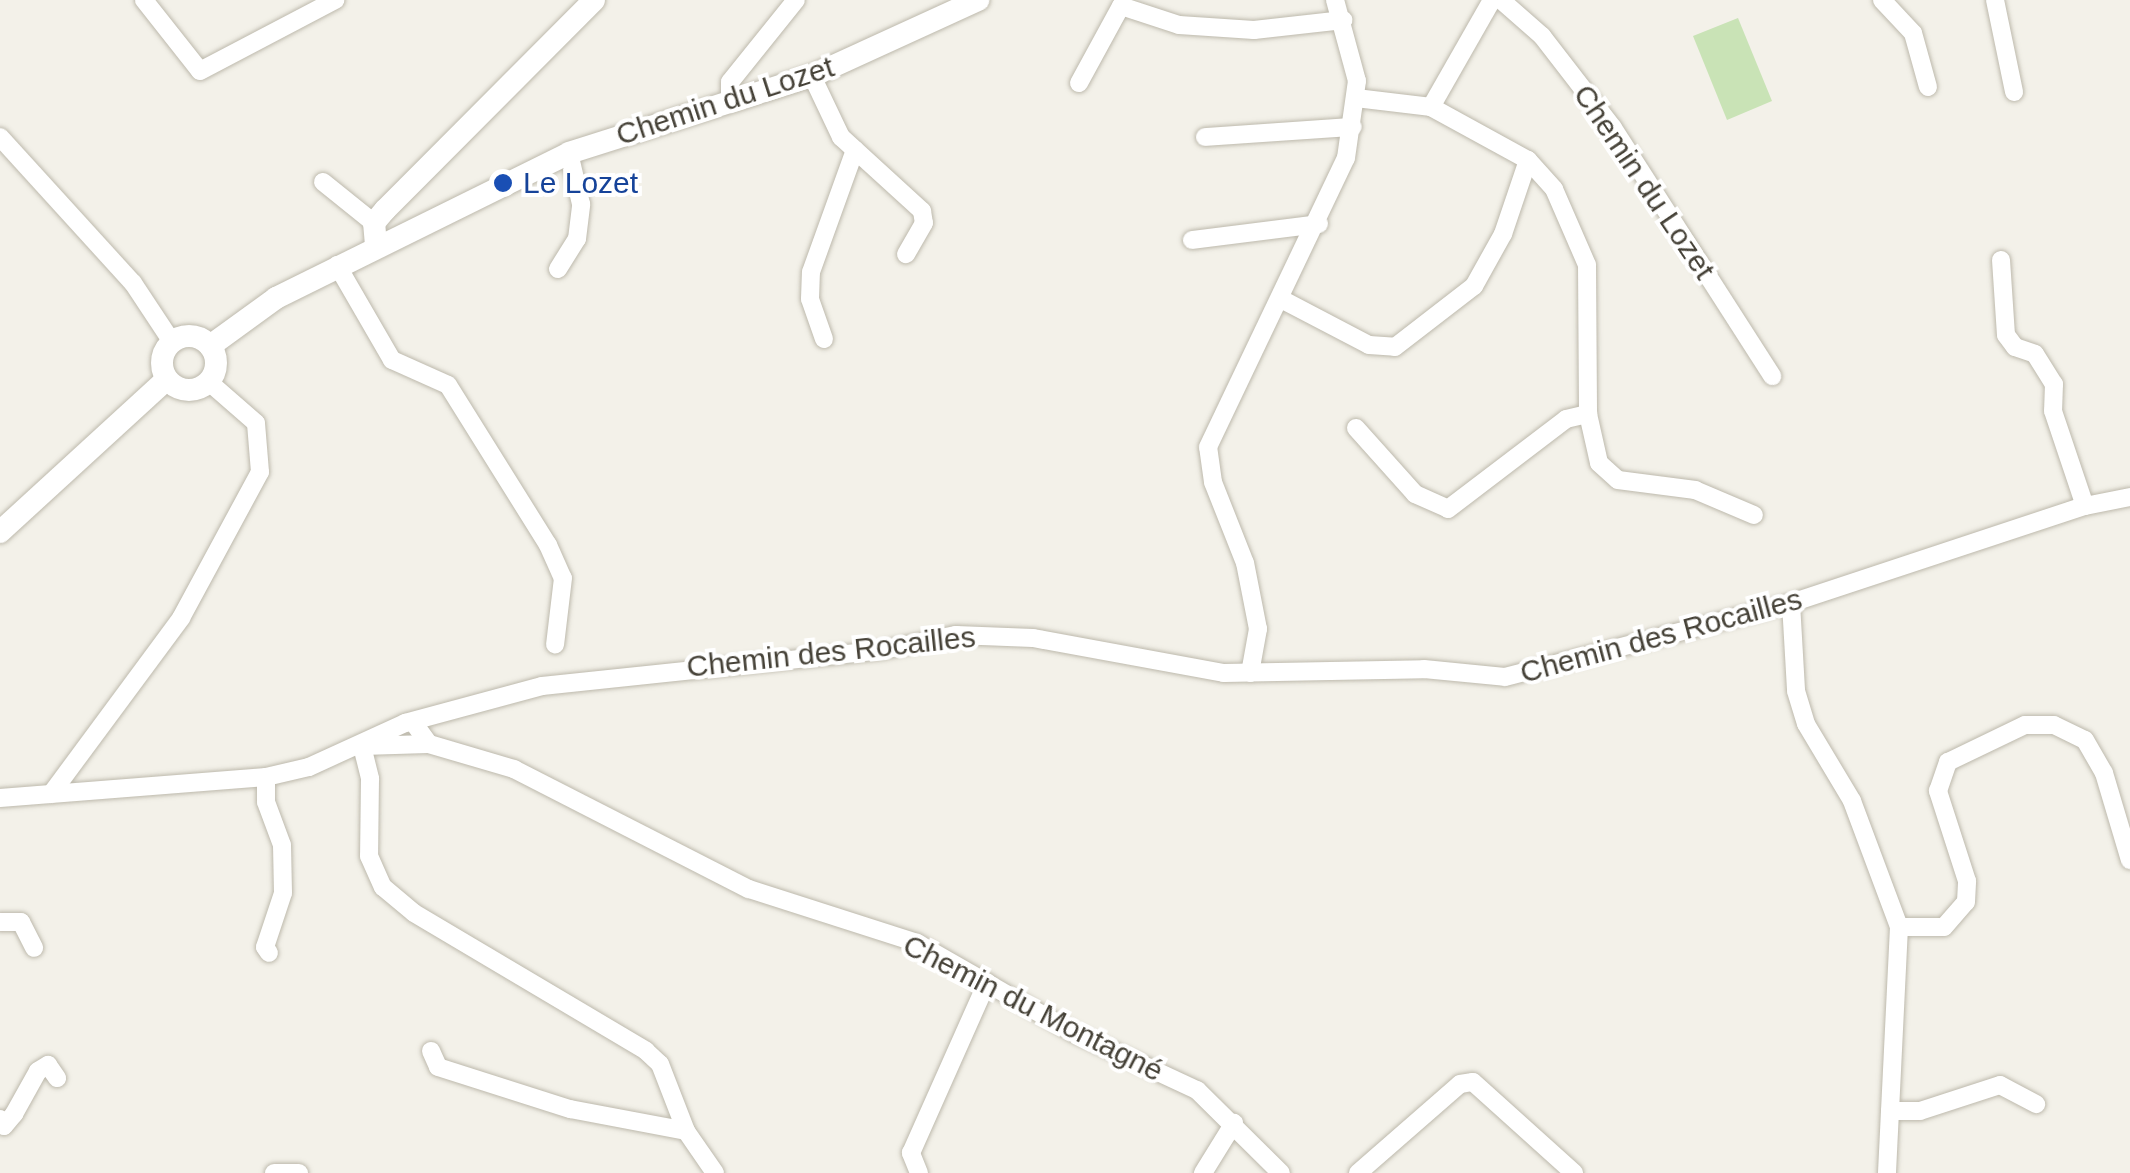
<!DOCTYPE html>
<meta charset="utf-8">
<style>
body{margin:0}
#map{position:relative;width:2130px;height:1173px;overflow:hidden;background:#f3f1e9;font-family:Arial,sans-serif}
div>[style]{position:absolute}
.green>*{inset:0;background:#c9e3b6}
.roads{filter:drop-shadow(0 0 2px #bdb9ac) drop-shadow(0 0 2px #bdb9ac)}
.minor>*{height:18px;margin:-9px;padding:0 9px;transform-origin:9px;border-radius:9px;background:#fff}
.tertiary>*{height:22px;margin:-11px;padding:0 11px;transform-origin:11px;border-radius:11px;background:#fff}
.tertiary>.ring{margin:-11px;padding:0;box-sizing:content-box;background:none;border:22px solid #fff;border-radius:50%}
.dots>*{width:28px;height:28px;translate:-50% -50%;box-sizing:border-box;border:5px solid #fff;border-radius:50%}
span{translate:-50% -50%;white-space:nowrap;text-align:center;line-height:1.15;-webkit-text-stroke:8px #fff;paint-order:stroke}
.street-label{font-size:30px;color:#464238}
.transit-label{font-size:30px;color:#164399}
.left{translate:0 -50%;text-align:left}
</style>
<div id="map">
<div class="green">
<div style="clip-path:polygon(1738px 18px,1772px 101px,1727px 120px,1693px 36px)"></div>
</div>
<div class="roads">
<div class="minor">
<div style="left:144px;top:0;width:90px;rotate:51.7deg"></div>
<div style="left:200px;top:71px;width:153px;rotate:-27.7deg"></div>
<div style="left:1501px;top:0;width:55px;rotate:41.3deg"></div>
<div style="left:1542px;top:36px;width:116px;rotate:52.3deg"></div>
<div style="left:1613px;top:128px;width:295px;rotate:57.3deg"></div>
<div style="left:1882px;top:0;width:45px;rotate:46.8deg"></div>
<div style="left:1913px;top:33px;width:56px;rotate:74.5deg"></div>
<div style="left:1995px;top:0;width:94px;rotate:78.3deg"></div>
<div style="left:812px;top:76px;width:68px;rotate:64.6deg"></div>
<div style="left:841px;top:137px;width:110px;rotate:42.4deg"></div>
<div style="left:922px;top:211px;width:12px;rotate:81deg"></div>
<div style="left:924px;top:223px;width:36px;rotate:120deg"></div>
<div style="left:1079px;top:83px;width:88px;rotate:-61.4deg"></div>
<div style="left:1121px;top:6px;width:61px;rotate:18.1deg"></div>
<div style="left:1179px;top:25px;width:75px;rotate:3.8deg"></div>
<div style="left:1254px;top:30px;width:90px;rotate:-6.4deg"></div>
<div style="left:1356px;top:98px;width:76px;rotate:6.8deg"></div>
<div style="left:1431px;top:107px;width:111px;rotate:28.7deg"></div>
<div style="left:1528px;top:160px;width:39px;rotate:48deg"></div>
<div style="left:1554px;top:189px;width:83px;rotate:66.5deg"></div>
<div style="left:1587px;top:265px;width:149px;rotate:89.6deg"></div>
<div style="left:1588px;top:414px;width:50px;rotate:77.3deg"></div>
<div style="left:1599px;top:463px;width:25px;rotate:42deg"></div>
<div style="left:1618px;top:480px;width:78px;rotate:7.4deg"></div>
<div style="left:1695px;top:490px;width:64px;rotate:23deg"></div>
<div style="left:730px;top:103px;width:21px;rotate:-90deg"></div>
<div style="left:730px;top:82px;width:105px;rotate:-51.2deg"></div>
<div style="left:1431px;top:107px;width:123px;rotate:-60.3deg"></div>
<div style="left:0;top:137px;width:197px;rotate:47.7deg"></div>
<div style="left:133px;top:283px;width:71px;rotate:56.5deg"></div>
<div style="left:1205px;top:137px;width:148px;rotate:-3.9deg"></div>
<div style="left:323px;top:182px;width:65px;rotate:38.8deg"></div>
<div style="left:1192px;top:240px;width:128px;rotate:-7.2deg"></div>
<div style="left:2001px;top:260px;width:75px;rotate:86.2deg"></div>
<div style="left:2006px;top:335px;width:15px;rotate:53deg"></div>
<div style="left:2015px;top:347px;width:21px;rotate:19deg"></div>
<div style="left:2035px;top:354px;width:36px;rotate:58deg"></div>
<div style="left:2054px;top:384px;width:27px;rotate:92deg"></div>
<div style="left:2053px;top:411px;width:100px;rotate:71.4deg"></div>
<div style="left:337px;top:265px;width:110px;rotate:59.9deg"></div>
<div style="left:392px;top:360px;width:61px;rotate:24.1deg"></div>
<div style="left:448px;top:385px;width:189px;rotate:58deg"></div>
<div style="left:548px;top:545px;width:36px;rotate:66deg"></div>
<div style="left:563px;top:578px;width:67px;rotate:96.8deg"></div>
<div style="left:558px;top:269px;width:36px;rotate:-58deg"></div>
<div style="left:577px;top:239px;width:35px;rotate:-83deg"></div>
<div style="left:581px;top:204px;width:52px;rotate:-103.2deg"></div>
<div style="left:1281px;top:299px;width:99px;rotate:27.6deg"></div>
<div style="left:1369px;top:345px;width:26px;rotate:4deg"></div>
<div style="left:1395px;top:347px;width:100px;rotate:-37.7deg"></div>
<div style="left:1474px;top:286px;width:60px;rotate:-60.9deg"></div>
<div style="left:1503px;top:234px;width:78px;rotate:-71.3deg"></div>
<div style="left:824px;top:339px;width:42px;rotate:-109.3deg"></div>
<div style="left:810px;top:299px;width:27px;rotate:-88deg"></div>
<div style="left:811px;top:272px;width:130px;rotate:-70.2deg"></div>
<div style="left:1356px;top:428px;width:89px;rotate:48.2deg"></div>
<div style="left:1415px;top:494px;width:36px;rotate:24deg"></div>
<div style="left:1448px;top:509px;width:148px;rotate:-37.3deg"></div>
<div style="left:1566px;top:419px;width:23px;rotate:-13deg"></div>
<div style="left:1791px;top:603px;width:88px;rotate:86.7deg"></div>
<div style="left:1796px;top:691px;width:34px;rotate:73deg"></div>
<div style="left:1806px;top:724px;width:90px;rotate:59.1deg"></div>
<div style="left:1852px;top:801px;width:134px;rotate:69.5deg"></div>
<div style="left:1899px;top:927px;width:246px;rotate:92.8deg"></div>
<div style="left:1250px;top:673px;width:45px;rotate:-79.7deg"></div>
<div style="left:1258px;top:629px;width:67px;rotate:-101.1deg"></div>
<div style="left:1245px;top:563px;width:87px;rotate:-111.6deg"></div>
<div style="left:1213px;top:482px;width:35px;rotate:-98deg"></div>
<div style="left:1208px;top:447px;width:320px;rotate:-64.5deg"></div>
<div style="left:1346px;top:158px;width:78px;rotate:-81.9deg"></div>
<div style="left:1357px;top:81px;width:84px;rotate:-105.2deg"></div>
<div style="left:413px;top:722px;width:27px;rotate:54deg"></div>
<div style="left:429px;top:744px;width:89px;rotate:16.4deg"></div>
<div style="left:514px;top:769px;width:264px;rotate:27.1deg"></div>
<div style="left:749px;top:889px;width:176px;rotate:17.8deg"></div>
<div style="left:917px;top:943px;width:181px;rotate:29.8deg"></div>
<div style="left:1074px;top:1033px;width:136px;rotate:24.9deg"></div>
<div style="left:1197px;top:1090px;width:118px;rotate:44.7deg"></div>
<div style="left:428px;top:744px;width:66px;rotate:178.3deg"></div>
<div style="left:362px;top:746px;width:34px;rotate:76deg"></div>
<div style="left:370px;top:779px;width:77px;rotate:90.7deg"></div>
<div style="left:369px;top:856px;width:34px;rotate:66deg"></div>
<div style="left:383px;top:887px;width:40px;rotate:40deg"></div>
<div style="left:414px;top:913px;width:270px;rotate:30.7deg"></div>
<div style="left:646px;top:1051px;width:19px;rotate:43deg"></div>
<div style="left:660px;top:1064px;width:72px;rotate:68.8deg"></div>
<div style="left:686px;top:1131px;width:51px;rotate:55.4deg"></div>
<div style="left:266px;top:777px;width:25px;rotate:90deg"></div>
<div style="left:266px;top:802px;width:46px;rotate:69.6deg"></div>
<div style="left:282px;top:845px;width:48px;rotate:88.8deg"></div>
<div style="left:283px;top:893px;width:57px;rotate:108.4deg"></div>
<div style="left:265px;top:947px;width:7px;rotate:56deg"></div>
<div style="left:51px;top:794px;width:219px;rotate:-53.5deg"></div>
<div style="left:181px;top:618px;width:166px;rotate:-61.6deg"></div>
<div style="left:260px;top:472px;width:49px;rotate:-94.7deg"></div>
<div style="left:256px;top:423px;width:62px;rotate:-138.9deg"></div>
<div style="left:0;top:798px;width:267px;rotate:-4.5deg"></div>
<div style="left:266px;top:777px;width:44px;rotate:-13.1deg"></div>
<div style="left:309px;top:767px;width:106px;rotate:-24.6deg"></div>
<div style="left:405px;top:723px;width:142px;rotate:-15.1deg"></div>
<div style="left:542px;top:686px;width:343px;rotate:-6deg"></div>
<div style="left:883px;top:650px;width:75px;rotate:-11.6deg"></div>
<div style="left:956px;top:635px;width:77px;rotate:2.2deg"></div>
<div style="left:1033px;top:638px;width:194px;rotate:10.4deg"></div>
<div style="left:1224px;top:673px;width:200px;rotate:-1.1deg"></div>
<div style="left:1424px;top:669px;width:81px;rotate:5.6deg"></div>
<div style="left:1505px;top:677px;width:295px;rotate:-14.5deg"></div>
<div style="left:1791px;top:603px;width:310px;rotate:-18.3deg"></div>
<div style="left:2085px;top:506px;width:46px;rotate:-11.3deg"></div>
<div style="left:0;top:922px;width:21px"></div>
<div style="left:21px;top:922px;width:29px;rotate:63deg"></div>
<div style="left:1899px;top:927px;width:45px"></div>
<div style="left:1944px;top:927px;width:33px;rotate:-49deg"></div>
<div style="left:1966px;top:902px;width:21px;rotate:-87deg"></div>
<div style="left:1967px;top:881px;width:95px;rotate:-107.9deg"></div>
<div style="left:1938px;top:791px;width:31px;rotate:-71deg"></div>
<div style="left:1948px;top:762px;width:85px;rotate:-25.7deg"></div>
<div style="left:2025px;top:725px;width:29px"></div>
<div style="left:2054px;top:725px;width:34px;rotate:26deg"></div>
<div style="left:2085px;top:740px;width:38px;rotate:60deg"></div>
<div style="left:2104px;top:773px;width:91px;rotate:73.4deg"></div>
<div style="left:431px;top:1051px;width:17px;rotate:66deg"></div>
<div style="left:438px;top:1067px;width:139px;rotate:17.7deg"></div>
<div style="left:570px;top:1109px;width:118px;rotate:10.7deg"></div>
<div style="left:1890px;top:1111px;width:30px"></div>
<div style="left:1920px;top:1111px;width:84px;rotate:-18deg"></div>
<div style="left:2000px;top:1085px;width:41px;rotate:27.8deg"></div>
<div style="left:0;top:1119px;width:8px;rotate:60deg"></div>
<div style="left:4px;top:1126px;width:16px;rotate:-50deg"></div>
<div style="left:14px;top:1114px;width:49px;rotate:-60.8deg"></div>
<div style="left:38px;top:1071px;width:12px;rotate:-31deg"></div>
<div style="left:48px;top:1065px;width:16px;rotate:55deg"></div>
<div style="left:274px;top:1173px;width:25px"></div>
<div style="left:919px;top:1173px;width:22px;rotate:-112deg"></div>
<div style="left:911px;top:1153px;width:187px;rotate:-66deg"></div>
<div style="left:1203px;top:1173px;width:59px;rotate:-58.2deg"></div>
<div style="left:1358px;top:1173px;width:135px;rotate:-41.1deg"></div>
<div style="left:1460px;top:1084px;width:13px;rotate:-9deg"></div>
<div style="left:1473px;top:1082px;width:136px;rotate:42deg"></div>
</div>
<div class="tertiary">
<div style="left:376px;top:245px;width:22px;rotate:-95deg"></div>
<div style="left:374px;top:223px;width:17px;rotate:-50deg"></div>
<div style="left:385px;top:210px;width:296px;rotate:-45.1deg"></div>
<div class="ring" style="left:162px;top:336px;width:32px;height:32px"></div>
<div style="left:210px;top:346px;width:82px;rotate:-36deg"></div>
<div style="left:276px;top:298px;width:327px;rotate:-26.3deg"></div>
<div style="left:569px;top:153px;width:255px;rotate:-17.6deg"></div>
<div style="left:812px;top:76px;width:183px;rotate:-24.6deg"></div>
<div style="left:0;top:532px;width:226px;rotate:-42.5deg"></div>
</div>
</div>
<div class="dots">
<div style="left:503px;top:183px;background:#1a4fb4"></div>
</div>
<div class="street-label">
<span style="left:725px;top:101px;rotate:-18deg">Chemin du Lozet</span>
<span style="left:1644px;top:182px;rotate:56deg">Chemin du Lozet</span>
<span style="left:1661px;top:636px;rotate:-15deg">Chemin des Rocailles</span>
<span style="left:831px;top:652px;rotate:-6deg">Chemin des Rocailles</span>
<span style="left:1033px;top:1008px;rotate:27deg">Chemin du Montagné</span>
</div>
<div class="transit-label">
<span class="left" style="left:523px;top:183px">Le Lozet</span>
</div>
</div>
